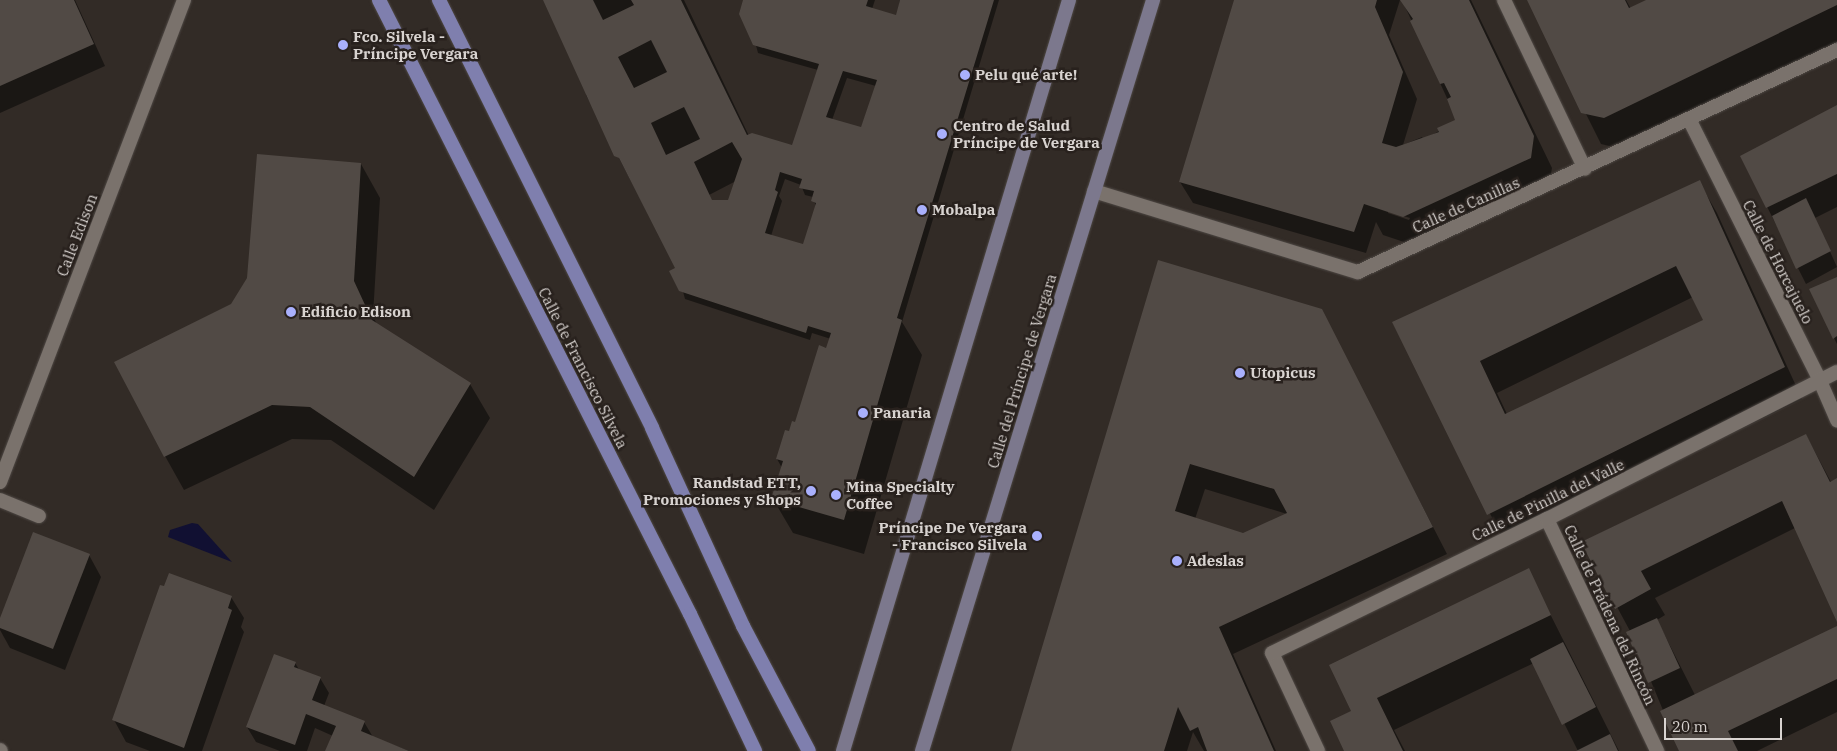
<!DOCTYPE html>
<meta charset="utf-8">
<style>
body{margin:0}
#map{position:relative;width:1837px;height:751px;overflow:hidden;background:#322b26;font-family:"IBM Plex Serif",serif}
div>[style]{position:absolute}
.water>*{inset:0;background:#111032}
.shadow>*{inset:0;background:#0007}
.building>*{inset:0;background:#514a45}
.roads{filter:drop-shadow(0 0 1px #4f4945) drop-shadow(0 0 1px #4f4945)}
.service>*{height:14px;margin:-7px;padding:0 7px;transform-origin:7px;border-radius:7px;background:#7a726c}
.pedestrian>*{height:14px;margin:-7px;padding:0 7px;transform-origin:7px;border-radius:7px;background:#7a726c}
.minor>*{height:14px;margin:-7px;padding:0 7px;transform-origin:7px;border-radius:7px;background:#7a726c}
.secondary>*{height:14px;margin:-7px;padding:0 7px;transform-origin:7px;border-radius:7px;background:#7c788d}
.primary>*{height:14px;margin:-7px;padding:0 7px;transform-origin:7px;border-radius:7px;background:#7f7fae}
.dots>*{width:14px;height:14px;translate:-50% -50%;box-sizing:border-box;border:2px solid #28211d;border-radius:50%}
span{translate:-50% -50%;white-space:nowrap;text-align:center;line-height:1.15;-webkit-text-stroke:5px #28211d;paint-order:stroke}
.poi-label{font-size:15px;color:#d8d3d0;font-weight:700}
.left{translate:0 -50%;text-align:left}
.right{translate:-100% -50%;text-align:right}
.street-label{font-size:15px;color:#d8d3d0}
.scale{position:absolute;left:1664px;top:718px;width:118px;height:22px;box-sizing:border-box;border:2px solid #d8d3d0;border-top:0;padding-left:6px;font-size:15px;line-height:18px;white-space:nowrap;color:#d8d3d0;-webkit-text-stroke:4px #28211d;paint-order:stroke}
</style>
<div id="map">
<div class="water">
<div style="clip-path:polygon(192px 523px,198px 524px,232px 562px,168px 537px,170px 530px)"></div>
</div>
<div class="shadow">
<div style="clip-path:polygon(0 0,75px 0,105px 66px,0 113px)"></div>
<div style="clip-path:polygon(evenodd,544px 0,684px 0,749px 136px,793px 146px,818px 70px,758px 53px,744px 0,875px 0,872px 9px,897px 16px,900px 0,999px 0,902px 322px,922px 355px,864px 554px,793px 533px,773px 499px,782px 468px,777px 459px,796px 424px,831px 339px,812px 333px,810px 340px,685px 299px,677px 269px,586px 95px,588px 91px,544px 0,847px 78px,876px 86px,861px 128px,832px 120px,847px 78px,544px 0,785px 179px,801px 185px,805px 195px,813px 197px,816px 207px,804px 246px,771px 236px,782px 201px,779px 196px,785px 179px,544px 0,736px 181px,729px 201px,712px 202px,709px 195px,736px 181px)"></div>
<div style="clip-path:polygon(evenodd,1236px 0,1400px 0,1389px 35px,1417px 99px,1403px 145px,1422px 137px,1424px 140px,1457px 120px,1402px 0,1471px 0,1552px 168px,1548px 190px,1422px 248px,1383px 235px,1376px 222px,1366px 253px,1193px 203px,1180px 182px,1236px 0,1388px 211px,1410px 218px,1409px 220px,1388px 213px,1388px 211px)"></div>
<div style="clip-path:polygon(1529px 0,1626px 0,1631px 9px,1649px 0,1837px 0,1837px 45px,1622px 149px,1601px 144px)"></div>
<div style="clip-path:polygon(1837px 106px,1837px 207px,1815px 218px,1837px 267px,1806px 284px,1742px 157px)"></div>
<div style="clip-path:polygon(361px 164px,380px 198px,373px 316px,377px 325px,470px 384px,490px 418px,434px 510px,331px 440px,292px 439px,184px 490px,165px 456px,232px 305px)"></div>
<div style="clip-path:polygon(evenodd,1699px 182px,1717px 213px,1802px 399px,1506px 545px,1393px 323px,1699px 182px,1693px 297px,1705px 321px,1507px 414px,1497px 393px,1693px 297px)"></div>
<div style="clip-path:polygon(evenodd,1159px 262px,1321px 310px,1447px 554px,1233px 654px,1276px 751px,1204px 751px,1193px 732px,1187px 751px,1013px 751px,1159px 262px,1205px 489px,1287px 514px,1243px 535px,1195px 519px,1205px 489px)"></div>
<div style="clip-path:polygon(1837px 278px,1837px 344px,1834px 338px)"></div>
<div style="clip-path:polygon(1806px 435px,1831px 482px,1837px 480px,1837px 619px,1795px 528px,1655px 598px,1665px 615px,1657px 620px,1695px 695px,1837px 627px,1837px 712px,1757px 751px,1680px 751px,1630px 631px,1582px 542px)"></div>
<div style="clip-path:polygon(89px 555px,101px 577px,65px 670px,10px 648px,0 630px,0 621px)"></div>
<div style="clip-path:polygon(1528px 570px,1619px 751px,1578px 751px,1534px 663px,1394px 730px,1405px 751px,1346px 751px,1353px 712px)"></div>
<div style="clip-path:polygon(231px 597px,244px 618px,241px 627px,244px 632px,202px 751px,150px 751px,126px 742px,114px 720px)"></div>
<div style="clip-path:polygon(295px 663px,300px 671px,320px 678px,329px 693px,324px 706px,364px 722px,373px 737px,409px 751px,327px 751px,333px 736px,315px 728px,307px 751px,280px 751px,256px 742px,247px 727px)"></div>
</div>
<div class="building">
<div style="clip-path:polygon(0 0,74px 0,94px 44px,0 86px)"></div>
<div style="clip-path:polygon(evenodd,543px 0,593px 0,603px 20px,634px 5px,631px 0,681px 0,747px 135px,752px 133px,792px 145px,819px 64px,753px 45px,739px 14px,743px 0,868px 0,866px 6px,896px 15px,900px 0,994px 0,897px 318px,902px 320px,844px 520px,771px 499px,783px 461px,776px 459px,785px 430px,789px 431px,792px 421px,795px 422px,819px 345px,826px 348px,831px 333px,808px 326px,806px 333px,679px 291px,669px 271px,675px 268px,619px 158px,614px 156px,543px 0,651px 40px,667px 72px,634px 88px,618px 57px,651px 40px,543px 0,843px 71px,877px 80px,861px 127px,826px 117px,843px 71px,543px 0,684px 107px,700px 139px,666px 155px,651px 123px,684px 107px,543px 0,732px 142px,742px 159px,728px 200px,712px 200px,694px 162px,732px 142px,543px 0,780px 172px,802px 179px,799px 188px,814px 191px,811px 201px,816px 203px,803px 244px,765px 233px,778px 192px,775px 190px,780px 172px)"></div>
<div style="clip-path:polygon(1234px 0,1377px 0,1375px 7px,1403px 72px,1382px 143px,1396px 147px,1439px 132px,1437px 128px,1455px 120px,1447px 99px,1451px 97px,1444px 83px,1440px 84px,1410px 21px,1413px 19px,1400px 0,1469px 0,1534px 136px,1531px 158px,1403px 217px,1364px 204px,1354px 232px,1179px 182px)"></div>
<div style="clip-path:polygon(1527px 0,1625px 0,1629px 8px,1646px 0,1837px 0,1837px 5px,1604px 118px,1581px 113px)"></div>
<div style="clip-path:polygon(1837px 105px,1837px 174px,1766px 208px,1740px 156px)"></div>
<div style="clip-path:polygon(257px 154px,361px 163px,354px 281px,372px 320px,471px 383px,414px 477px,310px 407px,272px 405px,164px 457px,114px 362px,231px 304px,247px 278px)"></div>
<div style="clip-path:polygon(evenodd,1700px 180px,1785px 367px,1487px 515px,1392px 322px,1700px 180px,1676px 266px,1703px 320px,1505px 414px,1480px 361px,1676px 266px)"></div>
<div style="clip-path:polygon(1806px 198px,1831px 251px,1796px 269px,1772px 216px)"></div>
<div style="clip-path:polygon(evenodd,1158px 260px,1322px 309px,1433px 527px,1219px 627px,1274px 751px,1207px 751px,1198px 727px,1190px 731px,1178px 707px,1164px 751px,1011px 751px,1158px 260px,1190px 464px,1274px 489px,1287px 513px,1243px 533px,1175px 511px,1190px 464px)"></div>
<div style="clip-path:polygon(1837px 277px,1837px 336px,1833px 339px,1809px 289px)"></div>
<div style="clip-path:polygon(1806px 434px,1830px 482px,1837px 478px,1837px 622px,1782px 501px,1641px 571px,1651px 589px,1615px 609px,1581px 542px)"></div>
<div style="clip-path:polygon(33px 532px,90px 554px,53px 649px,0 628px,0 618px)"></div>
<div style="clip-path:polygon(1529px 568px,1551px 615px,1377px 698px,1403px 751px,1344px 751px,1330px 721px,1351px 711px,1329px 665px)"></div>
<div style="clip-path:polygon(169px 573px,232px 596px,228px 608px,232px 610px,184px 748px,112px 720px,160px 585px,164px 586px)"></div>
<div style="clip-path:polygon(1657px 618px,1680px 668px,1648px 683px,1626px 632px)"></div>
<div style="clip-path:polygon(1837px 626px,1837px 679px,1728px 731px,1738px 751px,1679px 751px,1660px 711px)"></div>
<div style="clip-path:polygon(1563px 642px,1596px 707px,1562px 725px,1530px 659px)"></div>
<div style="clip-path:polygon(274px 654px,296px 662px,294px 667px,321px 677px,312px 700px,365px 721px,361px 731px,409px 751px,325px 751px,336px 726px,306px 714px,295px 745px,246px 727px)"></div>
<div style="clip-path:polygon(1610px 734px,1618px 751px,1576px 751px)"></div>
</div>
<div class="roads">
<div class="service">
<div style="left:0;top:500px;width:42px;rotate:22.3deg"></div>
</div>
<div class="pedestrian">
<div style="left:1689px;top:119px;width:293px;rotate:63.4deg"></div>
</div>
<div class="minor">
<div style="left:1504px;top:0;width:187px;rotate:64.4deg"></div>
<div style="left:1094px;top:191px;width:276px;rotate:17.1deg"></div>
<div style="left:1358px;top:272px;width:528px;rotate:-24.87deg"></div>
<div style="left:1820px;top:381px;width:43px;rotate:66.4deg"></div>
<div style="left:0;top:482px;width:516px;rotate:-69.11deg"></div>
<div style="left:1547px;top:519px;width:257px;rotate:64.6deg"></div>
<div style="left:0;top:750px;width:1px;rotate:45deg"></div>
<div style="left:1318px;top:751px;width:108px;rotate:-115.1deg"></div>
<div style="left:1272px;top:653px;width:306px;rotate:-26deg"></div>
<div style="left:1547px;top:519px;width:325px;rotate:-26.9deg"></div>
</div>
<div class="secondary">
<div style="left:843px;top:751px;width:784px;rotate:-73.25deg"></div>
<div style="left:922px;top:751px;width:786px;rotate:-72.9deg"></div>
</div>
<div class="primary">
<div style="left:379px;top:0;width:688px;rotate:63.14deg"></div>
<div style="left:690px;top:614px;width:152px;rotate:64.6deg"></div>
<div style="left:439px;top:0;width:478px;rotate:63.5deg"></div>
<div style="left:652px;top:428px;width:218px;rotate:65.3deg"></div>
<div style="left:743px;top:626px;width:141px;rotate:62.2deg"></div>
</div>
</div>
<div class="dots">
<div style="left:343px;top:45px;background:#a9b0fc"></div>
<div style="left:965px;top:75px;background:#a9b0fc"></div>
<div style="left:942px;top:134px;background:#a9b0fc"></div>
<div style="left:922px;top:210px;background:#a9b0fc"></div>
<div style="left:291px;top:312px;background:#a9b0fc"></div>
<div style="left:1240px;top:373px;background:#a9b0fc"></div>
<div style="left:863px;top:413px;background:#a9b0fc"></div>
<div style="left:811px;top:491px;background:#a9b0fc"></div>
<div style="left:836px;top:495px;background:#a9b0fc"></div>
<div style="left:1037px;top:536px;background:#a9b0fc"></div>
<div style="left:1177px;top:561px;background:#a9b0fc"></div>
</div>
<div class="poi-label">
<span class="left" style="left:353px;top:45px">Fco. Silvela -<br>Príncipe Vergara</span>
<span class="left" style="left:975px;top:75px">Pelu qué arte!</span>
<span class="left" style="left:953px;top:134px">Centro de Salud<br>Príncipe de Vergara</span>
<span class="left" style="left:932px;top:210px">Mobalpa</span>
<span class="left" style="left:301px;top:312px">Edificio Edison</span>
<span class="left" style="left:1250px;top:373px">Utopicus</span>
<span class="left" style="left:873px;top:413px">Panaria</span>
<span class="right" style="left:801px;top:491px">Randstad ETT,<br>Promociones y Shops</span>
<span class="left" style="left:846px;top:495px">Mina Specialty<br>Coffee</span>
<span class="right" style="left:1027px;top:536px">Príncipe De Vergara<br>- Francisco Silvela</span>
<span class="left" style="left:1187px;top:561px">Adeslas</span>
</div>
<div class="street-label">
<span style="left:1466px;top:205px;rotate:-24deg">Calle de Canillas</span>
<span style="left:77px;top:235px;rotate:-69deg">Calle Edison</span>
<span style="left:1778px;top:262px;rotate:63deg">Calle de Horcajuelo</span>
<span style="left:583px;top:368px;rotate:63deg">Calle de Francisco Silvela</span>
<span style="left:1022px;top:371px;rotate:-73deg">Calle del Príncipe de Vergara</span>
<span style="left:1548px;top:500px;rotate:-26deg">Calle de Pinilla del Valle</span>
<span style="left:1610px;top:615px;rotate:65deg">Calle de Prádena del Rincón</span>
</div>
<div class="scale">20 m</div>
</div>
